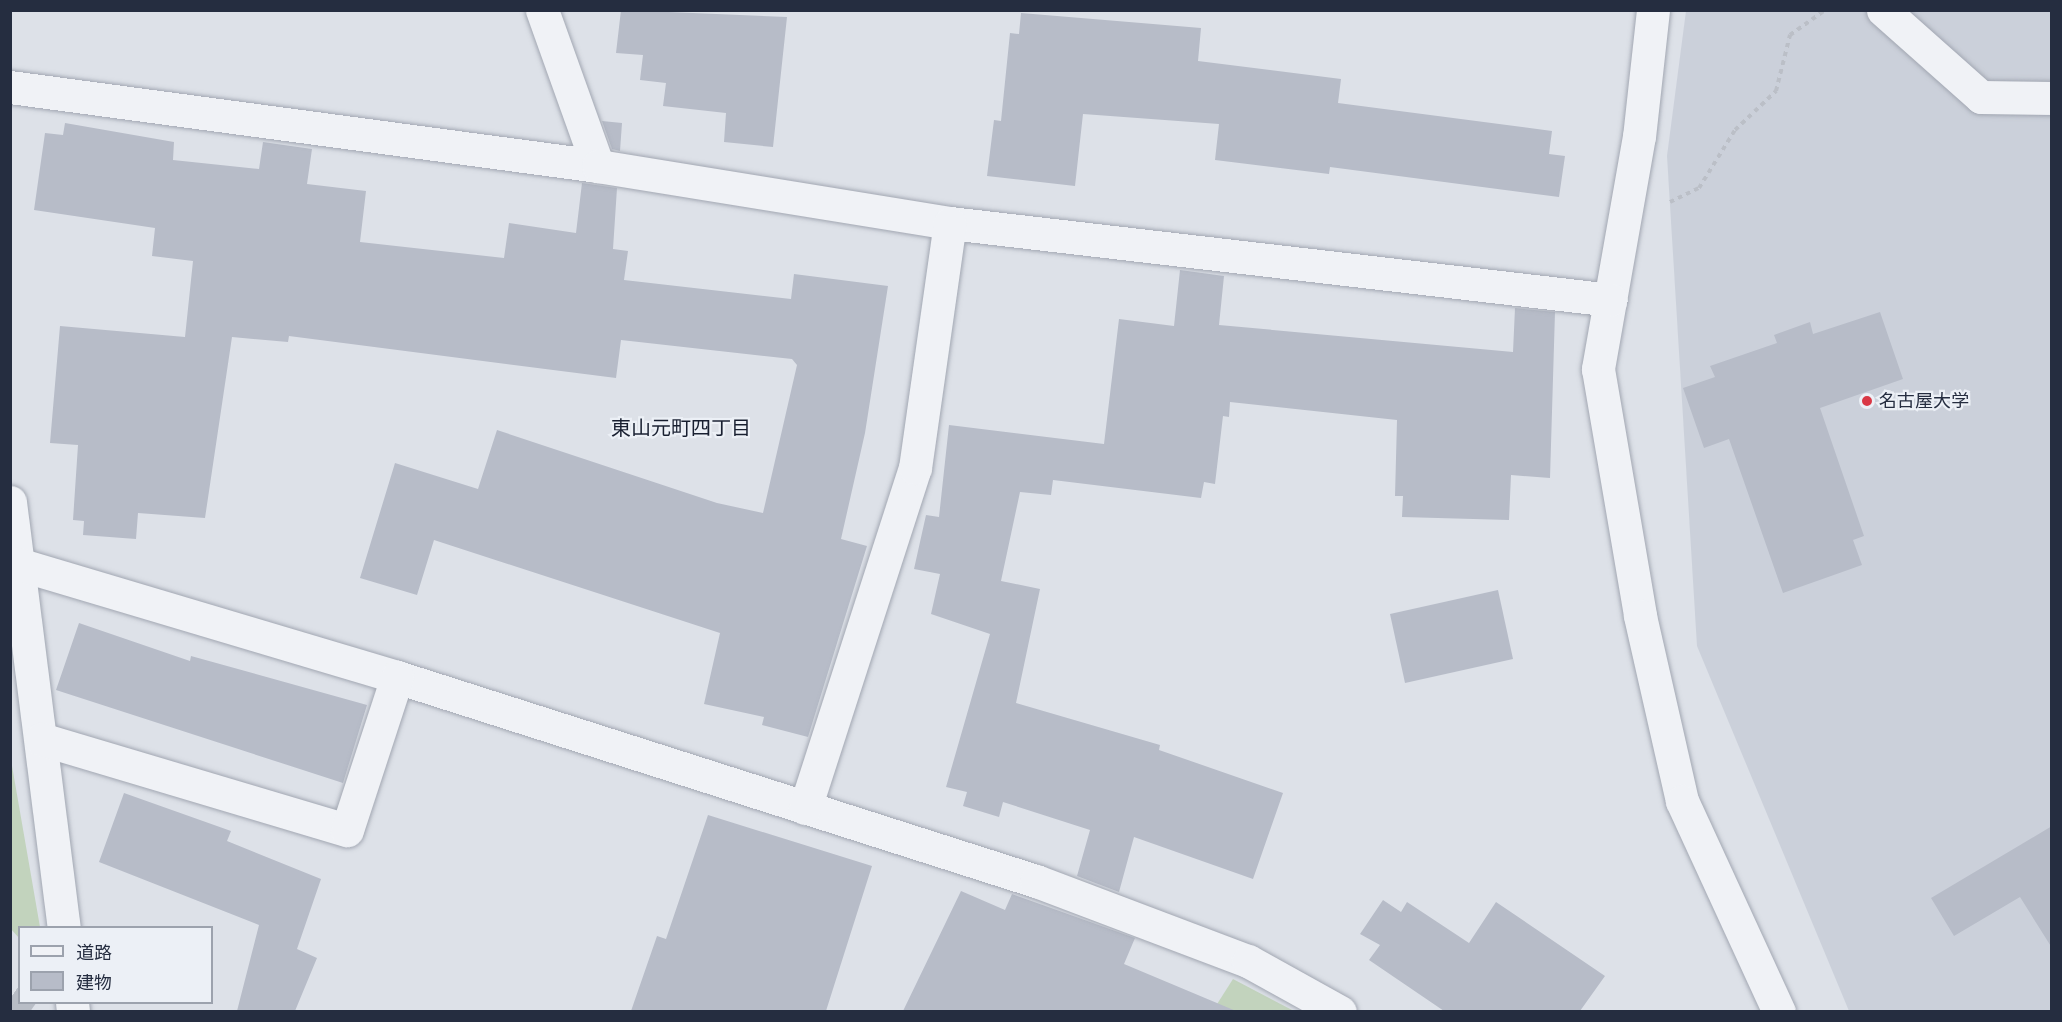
<!DOCTYPE html>
<meta charset="utf-8">
<style>
body{margin:0}
#map{position:relative;width:2062px;height:1022px;overflow:hidden;background:#dde1e8;font-family:"Fira Sans","Noto Sans JP",sans-serif}
div>[style]{position:absolute}
.built>*{inset:0;background:#cbd0da}
.green>*{inset:0;background:#c2d3bd}
.building>*{inset:0;background:#b7bcc8}
.highway-tunnel>*{height:33px;margin-top:-16.5px;transform-origin:0;background:repeating-linear-gradient(90deg,#b8bdc6 0 33px,transparent 0 49px)}
.path>*{height:4px;margin-top:-2px;transform-origin:0;background:repeating-linear-gradient(90deg,#bbbfc7 0 4.5px,transparent 0 9px)}
.roads{filter:drop-shadow(0 0 2px #a2a7b2) drop-shadow(0 0 2px #a2a7b2)}
.minor>*{height:33px;margin:-16.5px;padding:0 16.5px;transform-origin:16.5px;border-radius:16.5px;background:#f0f2f6}
.dots>*{width:16px;height:16px;translate:-50% -50%;box-sizing:border-box;border:3px solid #ecf0f6;border-radius:50%}
span{translate:-50% -50%;white-space:nowrap;text-align:center;line-height:1.15;-webkit-text-stroke:4.5px #ecf0f6;paint-order:stroke}
.poi-label{font-size:18px;color:#252d40}
.left{translate:0 -50%;text-align:left}
.neighbourhood-label{font-size:20px;color:#181f30}
.frame{position:absolute;inset:0;border:12px solid #252d40;pointer-events:none}
.legend{position:absolute;left:18px;top:926px;width:195px;height:78px;box-sizing:border-box;background:#ecf0f6;border:2px solid #9ca2ad;margin:0;padding:8px 10px;list-style:none;font-size:18px;color:#252d40}
.legend li{display:flex;align-items:center;gap:12px;height:30px}
.legend b{width:30px;border:2px solid #9ca2ad}
</style>
<div id="map">
<div class="built">
<div style="clip-path:polygon(1686px 11px,2051px 11px,2051px 1011px,1849px 1011px,1697px 646px,1667px 156px)"></div>
</div>
<div class="green">
<div style="clip-path:polygon(11px 760px,40px 927px,20px 928px,19px 938px,10px 928px)"></div>
<div style="clip-path:polygon(1233px 979px,1294px 1011px,1212px 1012px)"></div>
</div>
<div class="building">
<div style="clip-path:polygon(621px 10px,787px 17px,773px 147px,724px 142px,726px 113px,663px 106px,666px 83px,640px 80px,643px 55px,616px 53px)"></div>
<div style="clip-path:polygon(1021px 13px,1201px 28px,1198px 61px,1341px 79px,1338px 103px,1552px 131px,1549px 154px,1565px 156px,1559px 197px,1330px 167px,1329px 174px,1215px 160px,1219px 124px,1083px 114px,1075px 186px,987px 176px,994px 120px,1001px 121px,1010px 33px,1019px 34px)"></div>
<div style="clip-path:polygon(602px 121px,622px 123px,620px 151px,612px 149px)"></div>
<div style="clip-path:polygon(65px 123px,174px 142px,173px 160px,259px 169px,263px 142px,312px 149px,307px 184px,366px 191px,360px 242px,504px 258px,509px 223px,576px 233px,582px 183px,617px 188px,613px 249px,628px 251px,624px 280px,791px 299px,794px 274px,888px 286px,865px 433px,841px 539px,867px 546px,808px 737px,762px 725px,764px 717px,704px 704px,720px 633px,434px 540px,417px 595px,360px 578px,395px 463px,478px 489px,497px 430px,717px 503px,763px 513px,797px 365px,792px 359px,621px 340px,616px 378px,289px 336px,288px 342px,232px 337px,205px 518px,138px 513px,136px 539px,83px 535px,84px 521px,73px 520px,78px 445px,50px 443px,60px 326px,185px 337px,193px 261px,152px 256px,155px 228px,34px 210px,45px 133px,63px 135px)"></div>
<div style="clip-path:polygon(1180px 270px,1224px 276px,1219px 325px,1513px 352px,1515px 308px,1555px 312px,1550px 478px,1511px 475px,1509px 520px,1402px 517px,1403px 496px,1395px 496px,1397px 420px,1230px 402px,1229px 417px,1223px 416px,1215px 484px,1204px 482px,1201px 498px,1053px 480px,1051px 495px,1020px 492px,1001px 581px,1040px 589px,1016px 703px,1160px 745px,1159px 750px,1283px 793px,1253px 879px,1134px 837px,1119px 892px,1077px 876px,1090px 830px,1003px 802px,999px 817px,963px 806px,967px 792px,946px 787px,990px 634px,931px 614px,940px 574px,914px 569px,926px 515px,939px 517px,949px 425px,1104px 444px,1119px 319px,1174px 326px)"></div>
<div style="clip-path:polygon(1880px 312px,1903px 379px,1820px 408px,1864px 536px,1853px 540px,1862px 565px,1783px 593px,1729px 439px,1704px 448px,1683px 388px,1715px 377px,1710px 366px,1777px 343px,1774px 335px,1810px 322px,1813px 334px)"></div>
<div style="clip-path:polygon(1498px 590px,1513px 659px,1405px 683px,1390px 614px)"></div>
<div style="clip-path:polygon(79px 623px,190px 661px,191px 656px,367px 705px,343px 783px,56px 690px)"></div>
<div style="clip-path:polygon(124px 793px,231px 831px,227px 841px,321px 879px,297px 949px,317px 958px,295px 1011px,237px 1011px,259px 925px,99px 862px)"></div>
<div style="clip-path:polygon(708px 815px,872px 866px,826px 1011px,631px 1011px,657px 936px,666px 939px)"></div>
<div style="clip-path:polygon(2052px 826px,2052px 948px,2020px 897px,1954px 936px,1931px 898px)"></div>
<div style="clip-path:polygon(961px 891px,1005px 910px,1012px 894px,1135px 938px,1124px 964px,1236px 1011px,903px 1011px)"></div>
<div style="clip-path:polygon(1383px 900px,1401px 912px,1407px 902px,1469px 943px,1496px 902px,1605px 976px,1580px 1011px,1444px 1011px,1369px 960px,1380px 945px,1360px 934px)"></div>
</div>
<div class="highway-tunnel">
<div style="left:10px;top:998px;width:24px;rotate:35deg"></div>
</div>
<div class="path">
<div style="left:1670px;top:202px;width:32px;rotate:-26deg"></div>
<div style="left:1699px;top:188px;width:68px;rotate:-58.2deg"></div>
<div style="left:1735px;top:130px;width:57px;rotate:-43.6deg"></div>
<div style="left:1776px;top:91px;width:58px;rotate:-76deg"></div>
<div style="left:1790px;top:35px;width:43px;rotate:-35.5deg"></div>
</div>
<div class="roads">
<div class="minor">
<div style="left:542px;top:10px;width:166px;rotate:70.3deg"></div>
<div style="left:1653px;top:10px;width:127px;rotate:96.3deg"></div>
<div style="left:1639px;top:136px;width:237px;rotate:100deg"></div>
<div style="left:1598px;top:369px;width:251px;rotate:80.3deg"></div>
<div style="left:1640px;top:616px;width:190px;rotate:77.2deg"></div>
<div style="left:1682px;top:801px;width:232px;rotate:65.3deg"></div>
<div style="left:1883px;top:10px;width:131px;rotate:41.6deg"></div>
<div style="left:1981px;top:97px;width:71px;rotate:0.8deg"></div>
<div style="left:10px;top:87px;width:593px;rotate:7.65deg"></div>
<div style="left:598px;top:166px;width:357px;rotate:9.2deg"></div>
<div style="left:950px;top:223px;width:665px;rotate:6.64deg"></div>
<div style="left:10px;top:502px;width:429px;rotate:82.8deg"></div>
<div style="left:18px;top:564px;width:395px;rotate:16.6deg"></div>
<div style="left:397px;top:677px;width:671px;rotate:17.71deg"></div>
<div style="left:1036px;top:881px;width:227px;rotate:20.7deg"></div>
<div style="left:1248px;top:961px;width:105px;rotate:29deg"></div>
<div style="left:41px;top:739px;width:319px;rotate:16.6deg"></div>
<div style="left:347px;top:830px;width:161px;rotate:-71.9deg"></div>
<div style="left:805px;top:808px;width:357px;rotate:-72.1deg"></div>
<div style="left:915px;top:468px;width:247px;rotate:-81.9deg"></div>
<div style="left:72px;top:1002px;width:10px;rotate:84deg"></div>
</div>
</div>
<div class="dots">
<div style="left:1867px;top:401px;background:#d93745"></div>
</div>
<div class="poi-label">
<span class="left" style="left:1879px;top:401px">名古屋大学</span>
</div>
<div class="neighbourhood-label">
<span style="left:681px;top:428px">東山元町四丁目</span>
</div>
<div class="frame"></div>
<ul class="legend">
<li><b style="height:8px;background:#f0f2f6"></b>道路</li>
<li><b style="height:16px;background:#b7bcc8"></b>建物</li>
</ul>
</div>
